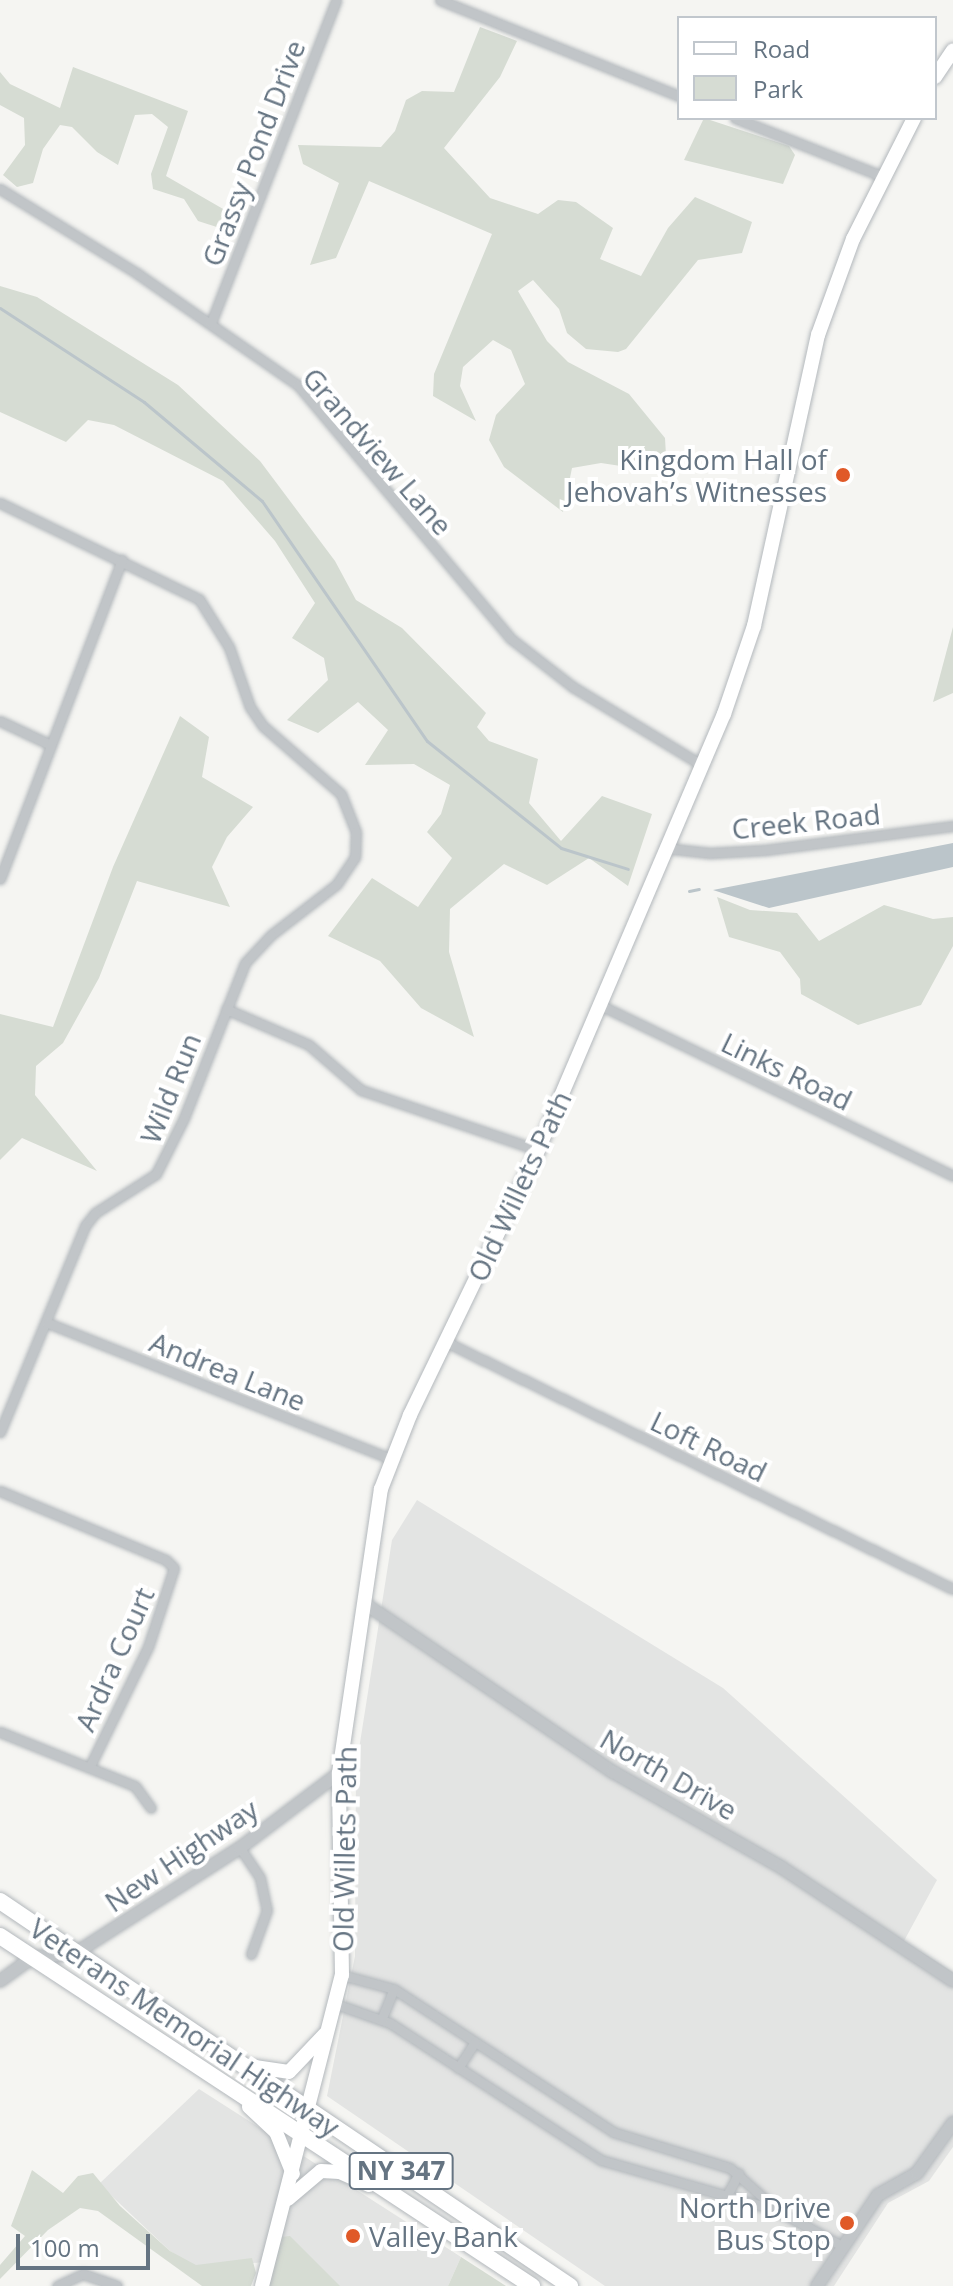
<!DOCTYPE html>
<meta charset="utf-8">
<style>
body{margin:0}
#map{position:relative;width:953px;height:2286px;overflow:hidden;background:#f5f5f2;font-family:"Open Sans",sans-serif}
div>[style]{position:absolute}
.built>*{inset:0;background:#e3e4e3}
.green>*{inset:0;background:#d6dcd3}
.water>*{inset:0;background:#bbc5ca}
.stream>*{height:3px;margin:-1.5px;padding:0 1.5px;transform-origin:1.5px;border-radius:1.5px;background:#bbc5ca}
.roads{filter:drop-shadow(0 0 2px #b3b8bc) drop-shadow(0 0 2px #b3b8bc)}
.minor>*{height:9px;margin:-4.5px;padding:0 4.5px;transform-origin:4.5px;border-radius:4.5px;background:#c1c5c8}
.tertiary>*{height:12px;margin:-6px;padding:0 6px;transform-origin:6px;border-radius:6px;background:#c1c5c8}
.secondary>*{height:14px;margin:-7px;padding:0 7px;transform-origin:7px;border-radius:7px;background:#fff}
.trunk>*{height:16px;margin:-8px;padding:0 8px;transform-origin:8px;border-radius:8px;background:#fff}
.dots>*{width:22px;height:22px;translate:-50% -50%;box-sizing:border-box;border:4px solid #fff;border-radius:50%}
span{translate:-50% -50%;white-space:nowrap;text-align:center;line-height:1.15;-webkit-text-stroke:8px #fff;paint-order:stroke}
.shield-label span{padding:2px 6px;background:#fff;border:2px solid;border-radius:6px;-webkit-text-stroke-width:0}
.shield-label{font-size:26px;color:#657482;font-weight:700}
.street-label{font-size:28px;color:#657482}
.poi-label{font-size:28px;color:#657482}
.right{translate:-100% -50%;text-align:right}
.left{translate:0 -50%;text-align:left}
.legend{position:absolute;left:677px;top:16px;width:260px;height:104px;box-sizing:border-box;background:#fff;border:2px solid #c1c7cd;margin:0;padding:10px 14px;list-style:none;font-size:24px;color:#657482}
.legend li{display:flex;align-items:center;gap:16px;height:40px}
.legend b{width:40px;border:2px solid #c1c7cd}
.scale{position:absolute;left:16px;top:2234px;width:134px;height:36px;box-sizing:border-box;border:4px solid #657482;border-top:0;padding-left:10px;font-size:24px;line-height:28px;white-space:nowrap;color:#657482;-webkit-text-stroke:6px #fff;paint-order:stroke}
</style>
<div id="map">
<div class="built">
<div style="clip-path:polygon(417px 1500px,723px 1688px,937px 1880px,904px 1941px,953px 1972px,953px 2147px,929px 2181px,888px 2203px,834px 2286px,605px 2286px,327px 2096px,355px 1956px,356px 1768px,392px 1540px)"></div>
<div style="clip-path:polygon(199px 2089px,461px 2257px,448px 2286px,329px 2286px,287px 2260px,196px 2268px,170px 2251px,99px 2184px)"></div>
</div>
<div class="green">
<div style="clip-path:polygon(480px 27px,517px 41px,500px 77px,444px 148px,490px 198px,538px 214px,558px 200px,576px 202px,613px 228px,600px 259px,641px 276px,668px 228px,695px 197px,752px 222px,742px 253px,698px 260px,626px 349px,618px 352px,586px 349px,567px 333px,559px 309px,533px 280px,518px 291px,547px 341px,568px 362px,629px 394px,665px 438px,667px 473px,601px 463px,572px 468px,563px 512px,504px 467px,489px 440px,496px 415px,525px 384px,511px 350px,493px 340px,463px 367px,460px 386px,476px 421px,433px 396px,434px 374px,492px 234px,369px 181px,336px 258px,310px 265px,339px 183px,303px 164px,298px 145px,381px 147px,395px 131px,406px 100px,422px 91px,454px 92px)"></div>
<div style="clip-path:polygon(73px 67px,188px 111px,166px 176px,237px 217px,223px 229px,198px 221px,184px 199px,153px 189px,151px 174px,168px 127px,152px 114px,135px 115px,118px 165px,97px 152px,72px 127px,60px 125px,43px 149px,33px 183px,17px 187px,3px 175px,25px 145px,24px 118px,0 105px,0 72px,10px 84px,60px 108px)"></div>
<div style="clip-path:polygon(704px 118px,789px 146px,795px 155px,783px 184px,684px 160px)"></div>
<div style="clip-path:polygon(0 286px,37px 297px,178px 385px,260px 461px,335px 561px,356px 600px,402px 628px,486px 713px,477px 727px,489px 741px,538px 759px,529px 803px,561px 841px,602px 796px,652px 814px,628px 886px,589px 858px,547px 885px,504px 864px,450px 909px,449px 952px,474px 1037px,421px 1008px,380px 961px,328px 936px,372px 878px,418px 907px,452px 858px,427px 832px,441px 814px,450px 785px,414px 764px,365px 765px,388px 730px,358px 702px,318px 733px,287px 720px,328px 680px,324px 658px,292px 638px,315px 603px,275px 541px,223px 481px,114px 425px,88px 420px,66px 442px,0 412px)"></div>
<div style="clip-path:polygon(953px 627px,953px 693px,933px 702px)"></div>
<div style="clip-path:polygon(180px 716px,209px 737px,202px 777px,253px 807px,227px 837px,212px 867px,230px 907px,137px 881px,99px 978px,63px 1043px,36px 1066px,35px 1095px,97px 1171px,22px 1138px,0 1160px,0 1014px,53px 1027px,113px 867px)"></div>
<div style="clip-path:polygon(717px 897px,750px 910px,797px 913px,819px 941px,884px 905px,933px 919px,953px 917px,953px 946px,921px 1005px,858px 1025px,801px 994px,800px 979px,780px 952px,729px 937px)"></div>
<div style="clip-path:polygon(32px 2170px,63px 2193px,78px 2176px,93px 2173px,120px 2206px,170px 2251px,196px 2265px,252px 2258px,256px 2273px,251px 2286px,202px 2286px,98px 2211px,80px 2208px,48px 2230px,0 2279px,0 2265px,25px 2236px,11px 2226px)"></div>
<div style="clip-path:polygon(290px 2236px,340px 2286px,266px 2286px,281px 2237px)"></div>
<div style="clip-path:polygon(461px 2257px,506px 2286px,448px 2286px)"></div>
</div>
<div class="water">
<div style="clip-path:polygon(953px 843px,953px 867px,769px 908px,713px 890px)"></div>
</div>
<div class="stream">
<div style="left:0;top:308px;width:172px;rotate:33.1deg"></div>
<div style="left:144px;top:402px;width:154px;rotate:40deg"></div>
<div style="left:262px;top:501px;width:291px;rotate:55.5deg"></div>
<div style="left:427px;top:741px;width:171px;rotate:38.6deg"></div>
<div style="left:561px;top:848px;width:70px;rotate:17.4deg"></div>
<div style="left:689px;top:891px;width:10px;rotate:-11deg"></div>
</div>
<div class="roads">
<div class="minor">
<div style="left:440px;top:0;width:258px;rotate:21.9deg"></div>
<div style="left:735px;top:118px;width:160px;rotate:21.6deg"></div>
<div style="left:0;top:189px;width:162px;rotate:31.6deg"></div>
<div style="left:138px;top:274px;width:195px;rotate:34.8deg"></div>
<div style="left:298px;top:385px;width:330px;rotate:50deg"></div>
<div style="left:510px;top:638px;width:80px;rotate:37.9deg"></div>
<div style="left:573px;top:687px;width:151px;rotate:31.2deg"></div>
<div style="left:211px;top:323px;width:346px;rotate:-68.8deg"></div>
<div style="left:0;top:503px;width:221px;rotate:25.8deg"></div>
<div style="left:199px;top:599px;width:57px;rotate:58deg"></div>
<div style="left:229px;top:647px;width:64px;rotate:70.7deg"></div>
<div style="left:250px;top:707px;width:23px;rotate:56deg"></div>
<div style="left:263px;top:726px;width:103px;rotate:41.1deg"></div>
<div style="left:341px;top:794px;width:41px;rotate:68.5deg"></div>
<div style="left:356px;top:832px;width:25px;rotate:92deg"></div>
<div style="left:355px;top:857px;width:32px;rotate:124deg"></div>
<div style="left:337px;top:884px;width:83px;rotate:142.3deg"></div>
<div style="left:271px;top:935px;width:38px;rotate:133deg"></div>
<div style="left:245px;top:963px;width:167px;rotate:111.5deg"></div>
<div style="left:184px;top:1118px;width:63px;rotate:116.6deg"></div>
<div style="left:156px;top:1174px;width:72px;rotate:147.4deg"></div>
<div style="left:95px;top:1213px;width:16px;rotate:128deg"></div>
<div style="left:85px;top:1226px;width:223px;rotate:112.4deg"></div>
<div style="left:0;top:721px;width:56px;rotate:25.2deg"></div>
<div style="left:665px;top:848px;width:45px;rotate:6.3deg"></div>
<div style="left:710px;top:853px;width:55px;rotate:-3.1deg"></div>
<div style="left:765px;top:850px;width:190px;rotate:-7.3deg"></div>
<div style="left:0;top:879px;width:342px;rotate:-69.1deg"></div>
<div style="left:602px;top:1006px;width:390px;rotate:25.8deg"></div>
<div style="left:226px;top:1009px;width:90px;rotate:23.4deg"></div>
<div style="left:309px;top:1045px;width:69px;rotate:40.9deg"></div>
<div style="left:361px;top:1090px;width:187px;rotate:18.7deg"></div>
<div style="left:48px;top:1323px;width:370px;rotate:21.6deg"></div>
<div style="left:446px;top:1342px;width:564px;rotate:25.97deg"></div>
<div style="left:0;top:1491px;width:180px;rotate:22.6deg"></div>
<div style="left:166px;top:1560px;width:11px;rotate:45deg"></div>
<div style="left:174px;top:1568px;width:83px;rotate:108.2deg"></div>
<div style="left:148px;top:1647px;width:132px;rotate:116deg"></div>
<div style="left:0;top:1732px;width:145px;rotate:21.8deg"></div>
<div style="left:135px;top:1786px;width:27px;rotate:54deg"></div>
<div style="left:240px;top:1848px;width:36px;rotate:56deg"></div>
<div style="left:260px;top:1878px;width:33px;rotate:78deg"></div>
<div style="left:267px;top:1910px;width:47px;rotate:110deg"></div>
<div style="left:342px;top:1975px;width:54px;rotate:15.1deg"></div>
<div style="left:394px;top:1989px;width:262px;rotate:33.1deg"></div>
<div style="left:613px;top:2132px;width:122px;rotate:17.1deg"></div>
<div style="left:730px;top:2168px;width:62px;rotate:41.7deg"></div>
<div style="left:336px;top:2004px;width:57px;rotate:19.4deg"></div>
<div style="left:390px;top:2023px;width:252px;rotate:33deg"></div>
<div style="left:601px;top:2160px;width:183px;rotate:15.9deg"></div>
<div style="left:777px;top:2210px;width:74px;rotate:29deg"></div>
<div style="left:382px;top:2018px;width:31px;rotate:-68deg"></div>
<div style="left:458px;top:2068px;width:31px;rotate:-57deg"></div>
<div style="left:726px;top:2197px;width:27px;rotate:-62deg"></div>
<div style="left:57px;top:2286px;width:29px;rotate:-25deg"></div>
<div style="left:83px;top:2274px;width:36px;rotate:19deg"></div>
</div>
<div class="tertiary">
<div style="left:364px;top:1603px;width:301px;rotate:34.2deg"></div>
<div style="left:613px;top:1772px;width:193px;rotate:29.5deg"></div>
<div style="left:781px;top:1867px;width:206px;rotate:33.5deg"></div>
<div style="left:0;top:1981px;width:41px;rotate:-36deg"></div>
<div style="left:33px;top:1957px;width:41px;rotate:-4.2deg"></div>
<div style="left:74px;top:1954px;width:197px;rotate:-32.6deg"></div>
<div style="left:240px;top:1848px;width:124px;rotate:-37.1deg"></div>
<div style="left:817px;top:2286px;width:110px;rotate:-56.2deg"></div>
<div style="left:878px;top:2195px;width:45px;rotate:-29.4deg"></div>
<div style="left:917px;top:2173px;width:62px;rotate:-54.2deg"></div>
</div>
<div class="secondary">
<div style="left:935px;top:77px;width:32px;rotate:-56deg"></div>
<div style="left:248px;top:2066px;width:41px;rotate:8.3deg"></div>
<div style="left:289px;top:2072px;width:52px;rotate:-46.5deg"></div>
<div style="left:249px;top:2107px;width:37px;rotate:43deg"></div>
<div style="left:276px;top:2132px;width:45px;rotate:68deg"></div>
<div style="left:288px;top:2199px;width:43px;rotate:-40.3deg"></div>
<div style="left:321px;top:2171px;width:19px;rotate:3deg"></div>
<div style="left:340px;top:2172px;width:32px;rotate:24deg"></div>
<div style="left:262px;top:2286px;width:321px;rotate:-75.6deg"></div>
<div style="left:342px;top:1975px;width:202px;rotate:-90.9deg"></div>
<div style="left:339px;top:1773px;width:287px;rotate:-81.6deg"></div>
<div style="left:381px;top:1489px;width:79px;rotate:-68.6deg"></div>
<div style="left:410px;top:1415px;width:294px;rotate:-64.2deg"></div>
<div style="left:538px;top:1150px;width:474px;rotate:-66.9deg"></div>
<div style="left:724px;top:714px;width:93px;rotate:-71.2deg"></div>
<div style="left:754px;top:626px;width:298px;rotate:-77.6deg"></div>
<div style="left:818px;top:335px;width:102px;rotate:-70deg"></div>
<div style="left:853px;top:239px;width:136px;rotate:-63.2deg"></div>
</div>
<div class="trunk">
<div style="left:0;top:1901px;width:688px;rotate:34.04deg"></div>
<div style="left:0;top:1936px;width:637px;rotate:33.34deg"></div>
</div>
</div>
<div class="dots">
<div style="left:843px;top:475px;background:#e05927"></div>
<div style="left:847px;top:2223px;background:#e05927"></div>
<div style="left:353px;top:2236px;background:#e05927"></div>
</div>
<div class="shield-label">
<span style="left:401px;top:2171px">NY 347</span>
</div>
<div class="street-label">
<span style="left:253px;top:153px;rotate:-69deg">Grassy Pond Drive</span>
<span style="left:378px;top:451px;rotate:49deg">Grandview Lane</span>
<span style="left:806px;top:821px;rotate:-6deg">Creek Road</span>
<span style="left:787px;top:1071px;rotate:26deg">Links Road</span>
<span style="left:170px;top:1088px;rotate:-68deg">Wild Run</span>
<span style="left:519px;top:1186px;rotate:-65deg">Old Willets Path</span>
<span style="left:228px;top:1371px;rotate:22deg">Andrea Lane</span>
<span style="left:709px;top:1446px;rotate:26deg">Loft Road</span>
<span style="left:114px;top:1659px;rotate:-66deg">Ardra Court</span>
<span style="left:669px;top:1774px;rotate:30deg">North Drive</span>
<span style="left:344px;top:1849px;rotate:-89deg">Old Willets Path</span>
<span style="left:181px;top:1855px;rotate:-34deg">New Highway</span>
<span style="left:185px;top:2027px;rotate:34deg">Veterans Memorial Highway</span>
</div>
<div class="poi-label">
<span class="right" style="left:827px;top:475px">Kingdom Hall of<br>Jehovah’s Witnesses</span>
<span class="right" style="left:831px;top:2223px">North Drive<br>Bus Stop</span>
<span class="left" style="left:369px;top:2236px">Valley Bank</span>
</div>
<ul class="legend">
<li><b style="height:10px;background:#fff"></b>Road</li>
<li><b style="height:22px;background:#d6dcd3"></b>Park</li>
</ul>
<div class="scale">100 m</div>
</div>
